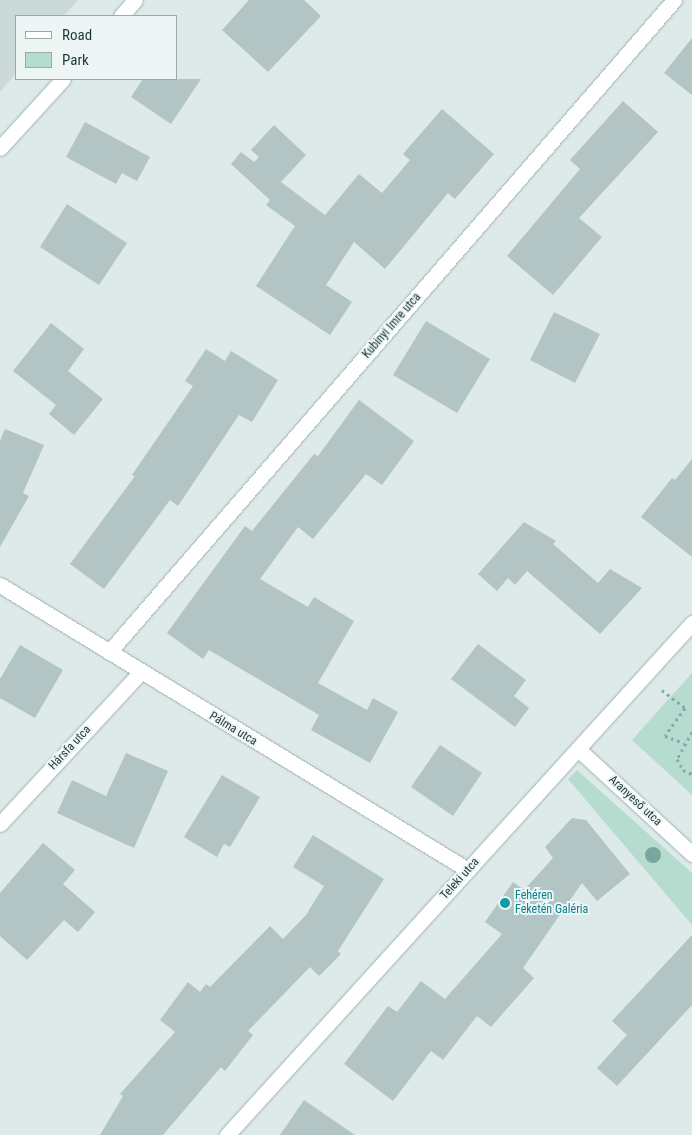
<!DOCTYPE html>
<meta charset="utf-8">
<style>
body{margin:0}
#map{position:relative;width:692px;height:1135px;overflow:hidden;background:#ddeae9;font-family:"Roboto Condensed",sans-serif}
div>[style]{position:absolute}
.built>*{inset:0;background:#cbd9d9}
.green>*{inset:0;background:#b5dccf}
.building>*{inset:0;background:#b2c4c3}
.path>*{height:3px;margin-top:-1.5px;transform-origin:0;background:repeating-linear-gradient(90deg,#7caaae 0 2.5px,transparent 0 6.5px)}
.roads{filter:drop-shadow(0 0 1px #a0b0b1) drop-shadow(0 0 1px #a0b0b1)}
.street>*{height:15px;margin:-7.5px;padding:0 7.5px;transform-origin:7.5px;border-radius:7.5px;background:#fff}
.trees>*{width:16px;height:16px;margin:-8px;border-radius:50%;background:#79a79e}
.dots>*{width:14px;height:14px;translate:-50% -50%;box-sizing:border-box;border:2px solid #edf6f5;border-radius:50%}
span{translate:-50% -50%;white-space:nowrap;text-align:center;line-height:1.15;-webkit-text-stroke:4px #edf6f5;paint-order:stroke}
.street-label{font-size:12px;color:#1e3639}
.culture-label{font-size:12px;color:#0d838f}
.left{translate:0 -50%;text-align:left}
.legend{position:absolute;left:15px;top:15px;width:162px;height:65px;box-sizing:border-box;background:#edf6f5;border:1px solid #9aa9aa;margin:0;padding:6px 9px;list-style:none;font-size:15px;color:#1e3639}
.legend li{display:flex;align-items:center;gap:10px;height:25px}
.legend b{width:25px;border:1px solid #9aa9aa}
</style>
<div id="map">
<div class="built">
<div style="clip-path:polygon(0 0,78px 0,64px 16px,16px 16px,16px 73px,0 92px)"></div>
</div>
<div class="green">
<div style="clip-path:polygon(692px 673px,692px 795px,632px 740px)"></div>
<div style="clip-path:polygon(577px 770px,692px 873px,692px 925px,568px 779px)"></div>
</div>
<div class="building">
<div style="clip-path:polygon(249px 0,304px 0,321px 16px,268px 72px,222px 30px)"></div>
<div style="clip-path:polygon(692px 38px,692px 95px,664px 73px)"></div>
<div style="clip-path:polygon(143px 79px,201px 79px,171px 124px,131px 97px)"></div>
<div style="clip-path:polygon(623px 101px,658px 132px,579px 218px,602px 237px,553px 295px,507px 256px,580px 169px,570px 160px)"></div>
<div style="clip-path:polygon(442px 109px,494px 154px,455px 199px,448px 193px,385px 269px,354px 242px,326px 285px,352px 302px,330px 335px,256px 286px,295px 226px,266px 205px,270px 200px,231px 164px,241px 152px,254px 162px,259px 157px,251px 150px,274px 125px,306px 155px,281px 182px,325px 215px,359px 174px,382px 193px,410px 160px,403px 154px)"></div>
<div style="clip-path:polygon(85px 122px,150px 157px,137px 181px,122px 173px,116px 184px,66px 157px)"></div>
<div style="clip-path:polygon(67px 204px,127px 243px,99px 285px,40px 247px)"></div>
<div style="clip-path:polygon(554px 312px,600px 334px,575px 383px,530px 360px)"></div>
<div style="clip-path:polygon(426px 321px,490px 359px,457px 413px,393px 375px)"></div>
<div style="clip-path:polygon(51px 323px,84px 349px,68px 371px,103px 399px,74px 435px,49px 414px,56px 405px,13px 371px)"></div>
<div style="clip-path:polygon(206px 349px,225px 361px,231px 351px,278px 380px,252px 422px,239px 415px,178px 506px,170px 500px,104px 589px,70px 564px,135px 476px,132px 475px,193px 386px,185px 381px)"></div>
<div style="clip-path:polygon(359px 400px,414px 441px,382px 485px,366px 474px,313px 539px,298px 527px,260px 579px,308px 607px,314px 597px,354px 621px,318px 683px,367px 710px,373px 698px,398px 712px,370px 763px,311px 730px,319px 715px,209px 650px,203px 659px,167px 633px,245px 526px,252px 531px,314px 454px,318px 456px)"></div>
<div style="clip-path:polygon(5px 429px,44px 445px,23px 493px,29px 496px,0 547px,0 441px)"></div>
<div style="clip-path:polygon(692px 459px,692px 557px,641px 517px,672px 478px,675px 480px)"></div>
<div style="clip-path:polygon(524px 522px,556px 541px,553px 544px,598px 583px,610px 569px,642px 588px,600px 634px,527px 571px,515px 585px,508px 578px,497px 591px,478px 574px)"></div>
<div style="clip-path:polygon(478px 644px,526px 680px,514px 696px,529px 708px,515px 727px,451px 679px)"></div>
<div style="clip-path:polygon(20px 645px,63px 670px,35px 718px,0 698px,0 679px)"></div>
<div style="clip-path:polygon(440px 745px,482px 773px,453px 816px,411px 787px)"></div>
<div style="clip-path:polygon(126px 753px,168px 771px,134px 848px,57px 813px,72px 780px,106px 796px)"></div>
<div style="clip-path:polygon(222px 775px,260px 797px,230px 847px,224px 844px,217px 857px,184px 837px)"></div>
<div style="clip-path:polygon(572px 818px,586px 820px,630px 874px,597px 901px,582px 883px,523px 968px,534px 978px,491px 1027px,477px 1016px,443px 1060px,431px 1051px,393px 1101px,344px 1064px,388px 1006px,397px 1012px,421px 981px,445px 999px,502px 934px,485px 922px,513px 882px,524px 890px,553px 858px,545px 847px)"></div>
<div style="clip-path:polygon(313px 835px,384px 879px,338px 951px,341px 954px,319px 976px,310px 967px,248px 1031px,253px 1035px,225px 1071px,221px 1067px,163px 1135px,100px 1135px,123px 1096px,120px 1094px,175px 1032px,160px 1020px,188px 982px,200px 992px,206px 984px,210px 987px,270px 926px,283px 939px,306px 915px,324px 886px,293px 867px)"></div>
<div style="clip-path:polygon(43px 843px,75px 870px,63px 884px,95px 912px,78px 932px,64px 920px,27px 960px,0 936px,0 893px)"></div>
<div style="clip-path:polygon(692px 935px,692px 1005px,617px 1086px,597px 1068px,627px 1035px,612px 1021px)"></div>
<div style="clip-path:polygon(304px 1100px,355px 1135px,280px 1135px)"></div>
</div>
<div class="path">
<div style="left:662px;top:690px;width:29px;rotate:38deg"></div>
<div style="left:685px;top:708px;width:34px;rotate:126deg"></div>
<div style="left:665px;top:736px;width:20px;rotate:20deg"></div>
<div style="left:692px;top:732px;width:31px;rotate:119deg"></div>
<div style="left:677px;top:759px;width:13px;rotate:61deg"></div>
<div style="left:683px;top:770px;width:10px;rotate:24deg"></div>
</div>
<div class="roads">
<div class="street">
<div style="left:121px;top:16px;width:21px;rotate:-49deg"></div>
<div style="left:0;top:148px;width:93px;rotate:-47.6deg"></div>
<div style="left:0;top:585px;width:548px;rotate:31.34deg"></div>
<div style="left:109px;top:652px;width:863px;rotate:-49.09deg"></div>
<div style="left:578px;top:749px;width:155px;rotate:42.6deg"></div>
<div style="left:0;top:824px;width:206px;rotate:-47.2deg"></div>
<div style="left:227px;top:1135px;width:692px;rotate:-47.75deg"></div>
</div>
</div>
<div class="trees">
<div style="left:653px;top:855px"></div>
</div>
<div class="dots">
<div style="left:505px;top:903px;background:#0f9aa8"></div>
</div>
<div class="street-label">
<span style="left:392px;top:326px;rotate:-49deg">Kubinyi Imre utca</span>
<span style="left:233px;top:729px;rotate:31deg">Pálma utca</span>
<span style="left:70px;top:748px;rotate:-47deg">Hársfa utca</span>
<span style="left:635px;top:801px;rotate:43deg">Aranyeső utca</span>
<span style="left:460px;top:879px;rotate:-48deg">Teleki utca</span>
</div>
<div class="culture-label">
<span class="left" style="left:515px;top:903px">Fehéren<br>Feketén Galéria</span>
</div>
<ul class="legend">
<li><b style="height:6px;background:#fff"></b>Road</li>
<li><b style="height:14px;background:#b5dccf"></b>Park</li>
</ul>
</div>
